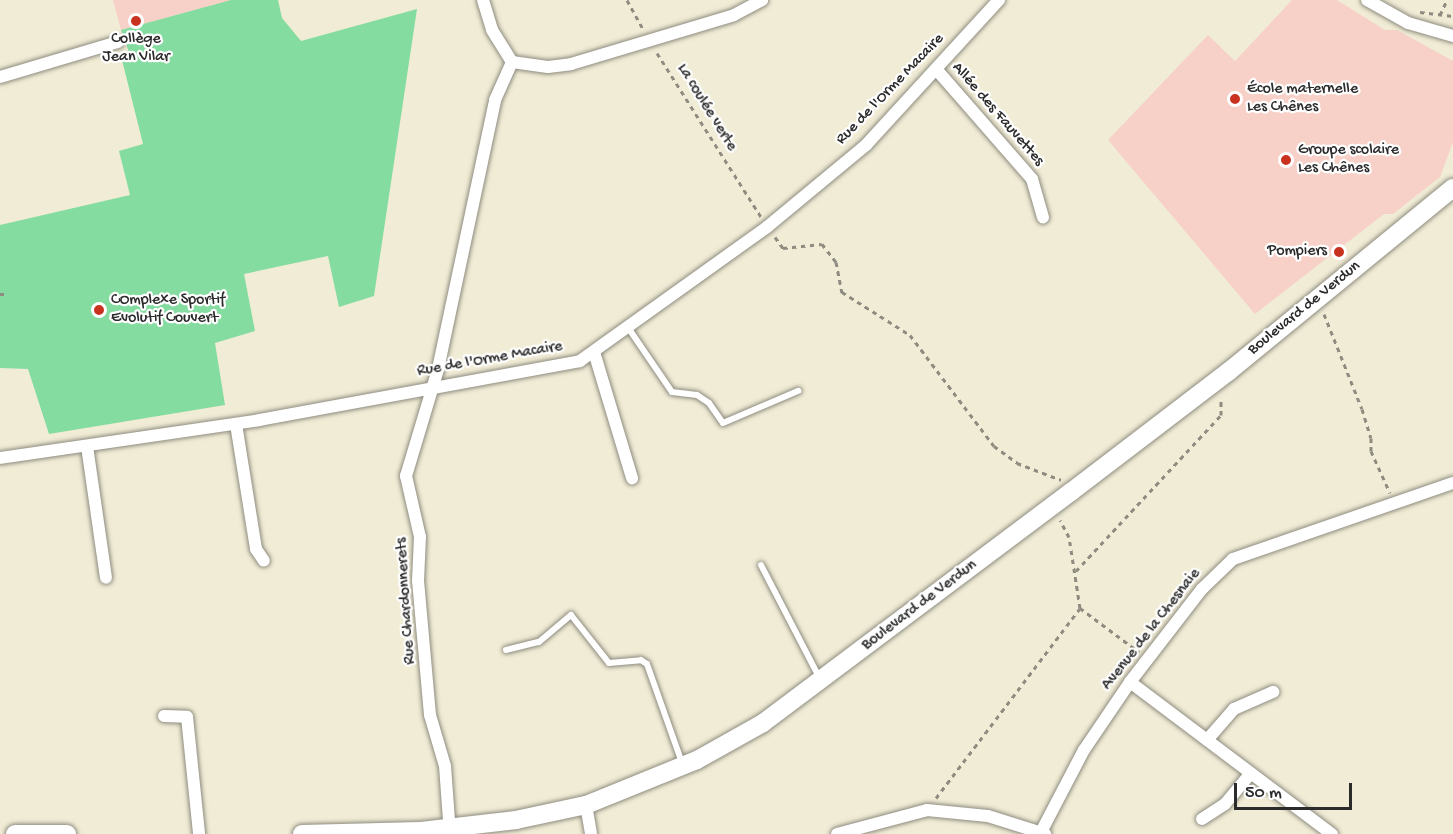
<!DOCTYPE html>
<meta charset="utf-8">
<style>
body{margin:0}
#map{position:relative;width:1453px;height:834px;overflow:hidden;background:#f1ecd5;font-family:"Gochi Hand",sans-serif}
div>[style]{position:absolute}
.built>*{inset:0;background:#f7d1c7}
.green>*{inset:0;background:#85dca0}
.path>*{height:3px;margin-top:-1.5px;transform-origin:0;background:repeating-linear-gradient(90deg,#8e8c80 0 4.5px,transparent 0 9px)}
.roads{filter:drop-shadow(0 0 2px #8e8c80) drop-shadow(0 0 2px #8e8c80)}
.service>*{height:6px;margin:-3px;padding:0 3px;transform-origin:3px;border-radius:3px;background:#fff}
.minor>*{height:12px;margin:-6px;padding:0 6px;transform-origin:6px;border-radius:6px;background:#fff}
.secondary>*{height:18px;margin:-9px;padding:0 9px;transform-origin:9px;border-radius:9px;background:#fff}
.dots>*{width:16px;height:16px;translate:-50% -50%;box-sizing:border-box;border:3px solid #fff;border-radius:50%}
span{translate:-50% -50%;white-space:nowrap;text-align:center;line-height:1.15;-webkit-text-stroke:4.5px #fff;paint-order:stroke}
.poi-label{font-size:16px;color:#2b2b2b}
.left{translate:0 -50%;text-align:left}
.right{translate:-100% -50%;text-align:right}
.street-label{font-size:16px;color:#2b2b2b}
.scale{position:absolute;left:1234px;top:783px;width:118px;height:27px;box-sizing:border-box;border:3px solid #2b2b2b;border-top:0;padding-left:8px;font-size:18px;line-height:21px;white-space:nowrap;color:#2b2b2b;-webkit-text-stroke:4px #fff;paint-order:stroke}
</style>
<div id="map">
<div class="built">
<div style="clip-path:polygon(113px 0,232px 0,121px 30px)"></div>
<div style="clip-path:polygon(1292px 0,1337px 0,1385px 30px,1397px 30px,1453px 61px,1453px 142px,1440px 177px,1393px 214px,1384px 214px,1255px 314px,1108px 140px,1208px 35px,1235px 61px)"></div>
</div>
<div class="green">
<div style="clip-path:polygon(231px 0,278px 0,282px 18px,301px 41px,417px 9px,374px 296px,339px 307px,328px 256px,244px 274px,255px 331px,215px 343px,225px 405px,49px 434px,28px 369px,0 368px,0 225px,130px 195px,119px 151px,143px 144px,122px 60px,130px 55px,121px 30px)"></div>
</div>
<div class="path">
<div style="left:627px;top:0;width:33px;rotate:61deg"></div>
<div style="left:1420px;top:12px;width:33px;rotate:7deg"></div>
<div style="left:1440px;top:15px;width:17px;rotate:-65deg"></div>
<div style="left:657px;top:53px;width:194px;rotate:57.6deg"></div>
<div style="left:775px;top:237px;width:14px;rotate:54deg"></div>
<div style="left:783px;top:248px;width:39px;rotate:-6deg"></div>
<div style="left:822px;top:244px;width:23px;rotate:52deg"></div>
<div style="left:836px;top:262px;width:31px;rotate:79deg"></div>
<div style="left:842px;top:292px;width:80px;rotate:32.3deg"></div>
<div style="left:910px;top:335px;width:139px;rotate:52.9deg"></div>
<div style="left:994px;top:446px;width:29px;rotate:36deg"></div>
<div style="left:1017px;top:463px;width:47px;rotate:21.1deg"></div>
<div style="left:0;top:294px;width:5px"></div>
<div style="left:1324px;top:314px;width:102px;rotate:68.2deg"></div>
<div style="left:1362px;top:409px;width:30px;rotate:73deg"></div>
<div style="left:1371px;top:438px;width:13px;rotate:90deg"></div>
<div style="left:1371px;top:451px;width:46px;rotate:65.7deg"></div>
<div style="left:1076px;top:571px;width:213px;rotate:-47.1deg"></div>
<div style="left:1221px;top:415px;width:17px;rotate:-90deg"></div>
<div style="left:1080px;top:608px;width:74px;rotate:36.7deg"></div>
<div style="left:936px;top:798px;width:238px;rotate:-52.8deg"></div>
<div style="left:1080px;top:608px;width:72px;rotate:-98.8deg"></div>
<div style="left:1069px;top:537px;width:19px;rotate:-118deg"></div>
</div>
<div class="roads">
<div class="service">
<div style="left:629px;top:329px;width:76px;rotate:55.7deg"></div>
<div style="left:672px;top:392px;width:25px;rotate:7deg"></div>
<div style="left:697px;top:395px;width:14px;rotate:34deg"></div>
<div style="left:709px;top:403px;width:24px;rotate:55deg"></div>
<div style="left:723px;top:423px;width:82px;rotate:-23.1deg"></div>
<div style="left:761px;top:565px;width:128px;rotate:62.6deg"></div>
<div style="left:506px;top:650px;width:34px;rotate:-14deg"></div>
<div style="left:539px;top:642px;width:42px;rotate:-40.2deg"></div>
<div style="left:571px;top:615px;width:61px;rotate:51.6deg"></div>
<div style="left:609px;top:663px;width:32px;rotate:-5deg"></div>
<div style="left:641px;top:660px;width:7px;rotate:34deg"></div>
<div style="left:647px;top:664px;width:105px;rotate:70.5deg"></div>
</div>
<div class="minor">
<div style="left:483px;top:0;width:31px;rotate:73deg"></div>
<div style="left:492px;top:30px;width:38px;rotate:58deg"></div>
<div style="left:1367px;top:0;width:47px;rotate:29.3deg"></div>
<div style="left:1408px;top:23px;width:47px;rotate:16.1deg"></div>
<div style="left:512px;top:62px;width:36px;rotate:8deg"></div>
<div style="left:548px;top:67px;width:23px;rotate:-7deg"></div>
<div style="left:571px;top:64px;width:170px;rotate:-16.7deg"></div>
<div style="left:734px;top:15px;width:32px;rotate:-28deg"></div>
<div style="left:936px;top:69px;width:146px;rotate:48.9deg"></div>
<div style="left:1032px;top:179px;width:40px;rotate:74deg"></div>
<div style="left:0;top:77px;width:123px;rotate:-16.5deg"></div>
<div style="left:594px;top:352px;width:132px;rotate:73.2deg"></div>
<div style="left:236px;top:424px;width:127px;rotate:80.9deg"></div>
<div style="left:256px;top:549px;width:14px;rotate:56deg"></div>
<div style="left:87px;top:446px;width:133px;rotate:81.8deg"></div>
<div style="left:0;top:458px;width:262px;rotate:-8.3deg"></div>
<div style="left:259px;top:420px;width:326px;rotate:-10.4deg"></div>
<div style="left:580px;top:361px;width:230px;rotate:-35.6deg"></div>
<div style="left:767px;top:227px;width:129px;rotate:-39.6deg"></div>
<div style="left:866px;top:145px;width:197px;rotate:-47.5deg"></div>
<div style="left:1130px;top:682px;width:253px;rotate:37deg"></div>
<div style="left:164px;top:716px;width:23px;rotate:2deg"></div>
<div style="left:187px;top:717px;width:118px;rotate:84.1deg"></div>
<div style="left:1207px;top:740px;width:41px;rotate:-48.9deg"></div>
<div style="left:1234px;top:709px;width:43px;rotate:-23.6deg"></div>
<div style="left:586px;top:805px;width:29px;rotate:80deg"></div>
<div style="left:1202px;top:819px;width:27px;rotate:-33deg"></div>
<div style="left:1225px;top:804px;width:40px;rotate:-50deg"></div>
<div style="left:450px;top:834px;width:68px;rotate:-94.2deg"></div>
<div style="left:445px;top:766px;width:53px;rotate:-106.4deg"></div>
<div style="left:430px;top:715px;width:135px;rotate:-95.1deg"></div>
<div style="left:418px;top:581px;width:44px;rotate:-87.4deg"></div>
<div style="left:420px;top:537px;width:63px;rotate:-102.9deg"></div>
<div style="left:406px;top:476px;width:112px;rotate:-73.3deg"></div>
<div style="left:438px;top:369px;width:275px;rotate:-78deg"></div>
<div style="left:495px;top:100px;width:42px;rotate:-65.9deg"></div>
<div style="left:837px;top:834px;width:93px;rotate:-14.9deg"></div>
<div style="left:927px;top:810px;width:61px;rotate:5.6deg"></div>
<div style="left:988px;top:816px;width:60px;rotate:17.5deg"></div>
<div style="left:1040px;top:834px;width:95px;rotate:-62.4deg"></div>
<div style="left:1084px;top:750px;width:82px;rotate:-55.9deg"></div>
<div style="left:1130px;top:682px;width:118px;rotate:-52.3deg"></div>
<div style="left:1202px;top:589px;width:43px;rotate:-44.1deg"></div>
<div style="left:1233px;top:559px;width:233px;rotate:-19.1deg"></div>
</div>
<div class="secondary">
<div style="left:15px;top:834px;width:52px"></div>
<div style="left:302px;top:834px;width:119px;rotate:-1.4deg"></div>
<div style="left:421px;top:831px;width:96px;rotate:-6.6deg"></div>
<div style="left:516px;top:820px;width:72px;rotate:-12.1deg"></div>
<div style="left:586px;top:805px;width:120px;rotate:-22.1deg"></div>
<div style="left:697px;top:760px;width:76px;rotate:-29.3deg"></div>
<div style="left:763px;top:723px;width:385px;rotate:-36.9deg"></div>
<div style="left:1071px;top:492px;width:198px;rotate:-37.4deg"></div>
<div style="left:1228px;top:372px;width:291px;rotate:-39.3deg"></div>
</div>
</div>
<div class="dots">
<div style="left:136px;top:21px;background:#c8321e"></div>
<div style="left:1235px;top:99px;background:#c8321e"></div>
<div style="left:1286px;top:160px;background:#c8321e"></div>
<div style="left:1339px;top:252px;background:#c8321e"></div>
<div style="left:99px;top:310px;background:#c8321e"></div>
</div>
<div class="poi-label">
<span style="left:136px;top:49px">Collège<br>Jean Vilar</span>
<span class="left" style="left:1247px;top:99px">École maternelle<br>Les Chênes</span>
<span class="left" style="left:1298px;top:160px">Groupe scolaire<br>Les Chênes</span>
<span class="right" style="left:1327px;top:252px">Pompiers</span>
<span class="left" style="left:111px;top:310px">COmplexe Sportif<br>Evolutif Couvert</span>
</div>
<div class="street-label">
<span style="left:891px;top:90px;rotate:-46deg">Rue de l'Orme Macaire</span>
<span style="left:706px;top:108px;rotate:58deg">La coulée verte</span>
<span style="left:997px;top:115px;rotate:49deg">Allée des Fauvettes</span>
<span style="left:1305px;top:309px;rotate:-39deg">Boulevard de Verdun</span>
<span style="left:490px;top:360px;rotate:-10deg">Rue de l'Orme Macaire</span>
<span style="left:407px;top:601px;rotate:-94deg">Rue Chardonnerets</span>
<span style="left:920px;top:606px;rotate:-37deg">Boulevard de Verdun</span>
<span style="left:1152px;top:630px;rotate:-52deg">Avenue de la Chesnaie</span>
</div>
<div class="scale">50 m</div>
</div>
